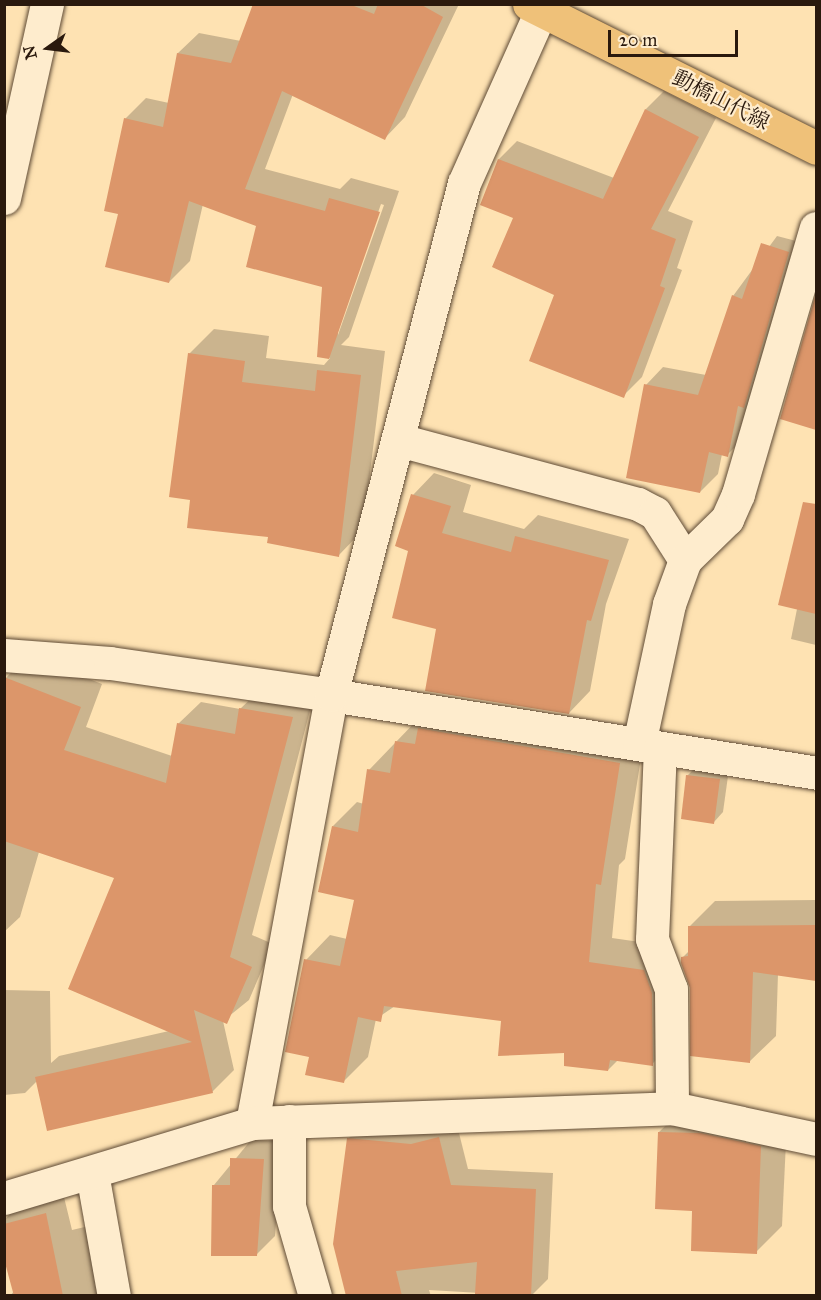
<!DOCTYPE html>
<meta charset="utf-8">
<style>
body{margin:0}
#map{position:relative;width:821px;height:1300px;overflow:hidden;background:#fee2b2;font-family:"IM FELL Great Primer","Noto Serif JP",serif}
div>[style]{position:absolute}
.shadow>*{inset:0;background:#0003}
.building>*{inset:0;background:#dc966a}
.roads{filter:drop-shadow(0 0 2px #5f4b36) drop-shadow(0 0 2px #5f4b36)}
.minor>*{height:33px;margin:-16.5px;padding:0 16.5px;transform-origin:16.5px;border-radius:16.5px;background:#feeccd}
.major>*{height:33px;margin:-16.5px;padding:0 16.5px;transform-origin:16.5px;border-radius:16.5px;background:#efc179}
span{translate:-50% -50%;white-space:nowrap;text-align:center;line-height:1.15;-webkit-text-stroke:4.5px #feeccd;paint-order:stroke}
.street-label{font-size:21px;color:#2a190d}
.frame{position:absolute;inset:0;border:6px solid #2a190d;pointer-events:none}
.north{position:absolute;left:18px;top:18px;width:60px;height:60px;-webkit-text-stroke:4px #feeccd;paint-order:stroke;rotate:256deg;font-size:16px;font-weight:700;line-height:24px;text-align:center;color:#2a190d}
.north::after{content:'';display:block;margin:auto;width:21px;height:27px;background:#2a190d;clip-path:polygon(50% 0,100% 100%,50% 72%,0 100%)}
.scale{position:absolute;left:608px;top:30px;width:130px;height:27px;box-sizing:border-box;border:3px solid #2a190d;border-top:0;padding-left:8px;font-size:18px;line-height:21px;white-space:nowrap;color:#2a190d;-webkit-text-stroke:4px #feeccd;paint-order:stroke}
</style>
<div id="map">
<div class="shadow">
<div style="clip-path:polygon(evenodd,254px 4px,459px 4px,405px 117px,385px 138px,293px 94px,265px 169px,340px 189px,351px 178px,399px 191px,349px 337px,341px 345px,385px 351px,363px 530px,339px 555px,270px 536px,191px 498px,189px 354px,214px 329px,269px 336px,266px 358px,324px 365px,330px 358px,319px 356px,324px 286px,258px 225px,203px 204px,190px 261px,169px 282px,120px 213px,125px 119px,146px 98px,169px 103px,178px 53px,199px 33px,241px 41px,254px 4px,381px 204px,384px 205px,338px 335px,338px 328px,381px 204px)"></div>
<div style="clip-path:polygon(664px 91px,716px 118px,668px 211px,693px 221px,677px 268px,682px 270px,642px 377px,623px 396px,515px 217px,499px 159px,517px 141px,614px 178px,646px 109px)"></div>
<div style="clip-path:polygon(777px 236px,804px 243px,745px 437px,727px 455px,722px 454px,718px 474px,700px 492px,646px 385px,663px 367px,706px 375px,733px 296px)"></div>
<div style="clip-path:polygon(816px 298px,816px 429px,781px 418px)"></div>
<div style="clip-path:polygon(434px 473px,471px 485px,463px 512px,524px 529px,538px 515px,629px 539px,606px 604px,590px 691px,569px 713px,438px 628px,410px 550px,413px 495px)"></div>
<div style="clip-path:polygon(811px 539px,816px 540px,816px 645px,791px 639px)"></div>
<div style="clip-path:polygon(28px 655px,102px 684px,86px 727px,172px 756px,178px 724px,201px 702px,240px 709px,263px 687px,314px 695px,252px 935px,273px 944px,249px 1000px,223px 1021px,234px 1070px,212px 1092px,37px 1081px,25px 1093px,4px 1095px,4px 990px,50px 991px,51px 1063px,59px 1056px,169px 1031px,116px 878px,39px 852px,20px 917px,4px 932px,4px 680px)"></div>
<div style="clip-path:polygon(420px 717px,644px 739px,625px 859px,619px 865px,612px 938px,668px 946px,677px 1040px,652px 1064px,618px 1060px,608px 1070px,502px 1020px,395px 1006px,376px 1019px,368px 1057px,344px 1081px,310px 1056px,306px 960px,330px 935px,347px 939px,355px 898px,333px 826px,357px 802px,364px 804px,369px 770px)"></div>
<div style="clip-path:polygon(697px 766px,729px 769px,723px 812px,714px 822px,687px 776px)"></div>
<div style="clip-path:polygon(816px 900px,816px 980px,778px 974px,776px 1036px,749px 1062px,691px 988px,683px 957px,689px 951px,689px 927px,715px 901px)"></div>
<div style="clip-path:polygon(686px 1106px,787px 1121px,782px 1226px,756px 1252px,659px 1132px)"></div>
<div style="clip-path:polygon(456px 1121px,468px 1169px,553px 1173px,548px 1279px,531px 1296px,429px 1290px,431px 1296px,348px 1296px,348px 1139px,365px 1122px)"></div>
<div style="clip-path:polygon(251px 1140px,282px 1141px,275px 1236px,256px 1255px,214px 1185px)"></div>
<div style="clip-path:polygon(64px 1197px,72px 1230px,93px 1225px,111px 1296px,10px 1296px,14px 1291px,4px 1253px,4px 1220px,15px 1209px)"></div>
</div>
<div class="building">
<div style="clip-path:polygon(253px 4px,349px 4px,374px 14px,378px 4px,420px 4px,443px 17px,385px 140px,282px 91px,245px 189px,325px 211px,329px 198px,380px 212px,329px 359px,317px 357px,322px 287px,246px 267px,256px 226px,189px 201px,169px 283px,105px 267px,118px 214px,104px 211px,124px 118px,163px 127px,177px 53px,231px 63px)"></div>
<div style="clip-path:polygon(645px 109px,699px 137px,651px 229px,676px 239px,660px 286px,665px 288px,624px 398px,529px 361px,554px 295px,492px 267px,513px 218px,480px 205px,498px 159px,603px 199px)"></div>
<div style="clip-path:polygon(761px 243px,789px 252px,744px 408px,738px 406px,728px 457px,709px 452px,700px 493px,626px 478px,644px 384px,698px 395px,732px 295px,742px 299px)"></div>
<div style="clip-path:polygon(816px 293px,816px 430px,780px 419px)"></div>
<div style="clip-path:polygon(188px 353px,245px 361px,242px 382px,315px 391px,317px 370px,361px 375px,339px 557px,267px 543px,268px 537px,187px 528px,190px 500px,169px 497px)"></div>
<div style="clip-path:polygon(411px 494px,451px 506px,442px 533px,511px 552px,515px 536px,609px 560px,591px 621px,587px 620px,569px 714px,425px 691px,436px 629px,392px 618px,408px 551px,395px 546px)"></div>
<div style="clip-path:polygon(803px 502px,816px 504px,816px 614px,778px 605px)"></div>
<div style="clip-path:polygon(4px 677px,81px 707px,64px 750px,166px 783px,177px 723px,235px 734px,239px 708px,293px 717px,230px 957px,252px 967px,227px 1024px,194px 1010px,213px 1093px,47px 1131px,35px 1077px,192px 1042px,68px 989px,114px 878px,4px 841px)"></div>
<div style="clip-path:polygon(418px 728px,620px 763px,601px 885px,596px 884px,589px 962px,644px 970px,652px 993px,653px 1066px,610px 1060px,608px 1071px,564px 1066px,564px 1053px,498px 1056px,501px 1021px,384px 1006px,381px 1022px,358px 1017px,344px 1083px,305px 1075px,309px 1057px,285px 1052px,304px 959px,340px 966px,354px 900px,318px 892px,332px 826px,358px 832px,367px 769px,390px 773px,395px 741px,415px 744px)"></div>
<div style="clip-path:polygon(686px 775px,720px 779px,714px 824px,681px 819px)"></div>
<div style="clip-path:polygon(816px 925px,816px 981px,753px 972px,750px 1063px,690px 1056px,690px 988px,681px 963px,681px 957px,688px 956px,688px 926px)"></div>
<div style="clip-path:polygon(658px 1132px,701px 1133px,761px 1146px,757px 1254px,691px 1251px,692px 1211px,655px 1209px)"></div>
<div style="clip-path:polygon(439px 1137px,451px 1185px,536px 1189px,531px 1296px,475px 1294px,477px 1262px,396px 1271px,402px 1296px,346px 1296px,333px 1244px,347px 1138px,411px 1144px)"></div>
<div style="clip-path:polygon(230px 1158px,264px 1159px,257px 1256px,211px 1256px,212px 1185px,230px 1185px)"></div>
<div style="clip-path:polygon(46px 1213px,63px 1296px,14px 1296px,4px 1259px,4px 1224px)"></div>
</div>
<div class="roads">
<div class="minor">
<div style="left:4px;top:198px;width:199px;rotate:-77.5deg"></div>
<div style="left:399px;top:440px;width:247px;rotate:15deg"></div>
<div style="left:638px;top:504px;width:19px;rotate:28deg"></div>
<div style="left:655px;top:513px;width:56px;rotate:57.4deg"></div>
<div style="left:4px;top:655px;width:106px;rotate:4.3deg"></div>
<div style="left:110px;top:663px;width:223px;rotate:8.2deg"></div>
<div style="left:331px;top:695px;width:491px;rotate:9.1deg"></div>
<div style="left:639px;top:744px;width:143px;rotate:-77.9deg"></div>
<div style="left:669px;top:604px;width:47px;rotate:-70deg"></div>
<div style="left:685px;top:560px;width:59px;rotate:-44.3deg"></div>
<div style="left:727px;top:519px;width:27px;rotate:-66deg"></div>
<div style="left:738px;top:494px;width:277px;rotate:-73.7deg"></div>
<div style="left:660px;top:748px;width:191px;rotate:92.4deg"></div>
<div style="left:652px;top:939px;width:53px;rotate:69.2deg"></div>
<div style="left:671px;top:989px;width:119px;rotate:89.5deg"></div>
<div style="left:289px;top:1121px;width:85px;rotate:90deg"></div>
<div style="left:289px;top:1206px;width:94px;rotate:73.9deg"></div>
<div style="left:252px;top:1123px;width:435px;rotate:-79.5deg"></div>
<div style="left:331px;top:695px;width:529px;rotate:-75.44deg"></div>
<div style="left:464px;top:183px;width:188px;rotate:-65.9deg"></div>
<div style="left:92px;top:1173px;width:125px;rotate:79.9deg"></div>
<div style="left:4px;top:1198px;width:259px;rotate:-16.8deg"></div>
<div style="left:252px;top:1123px;width:420px;rotate:-2deg"></div>
<div style="left:672px;top:1108px;width:147px;rotate:12.1deg"></div>
</div>
<div class="major">
<div style="left:529px;top:4px;width:321px;rotate:26.6deg"></div>
</div>
</div>
<div class="street-label">
<span style="left:721px;top:100px;rotate:27deg">動橋山代線</span>
</div>
<div class="frame"></div>
<div class="north">N</div>
<div class="scale">20 m</div>
</div>
